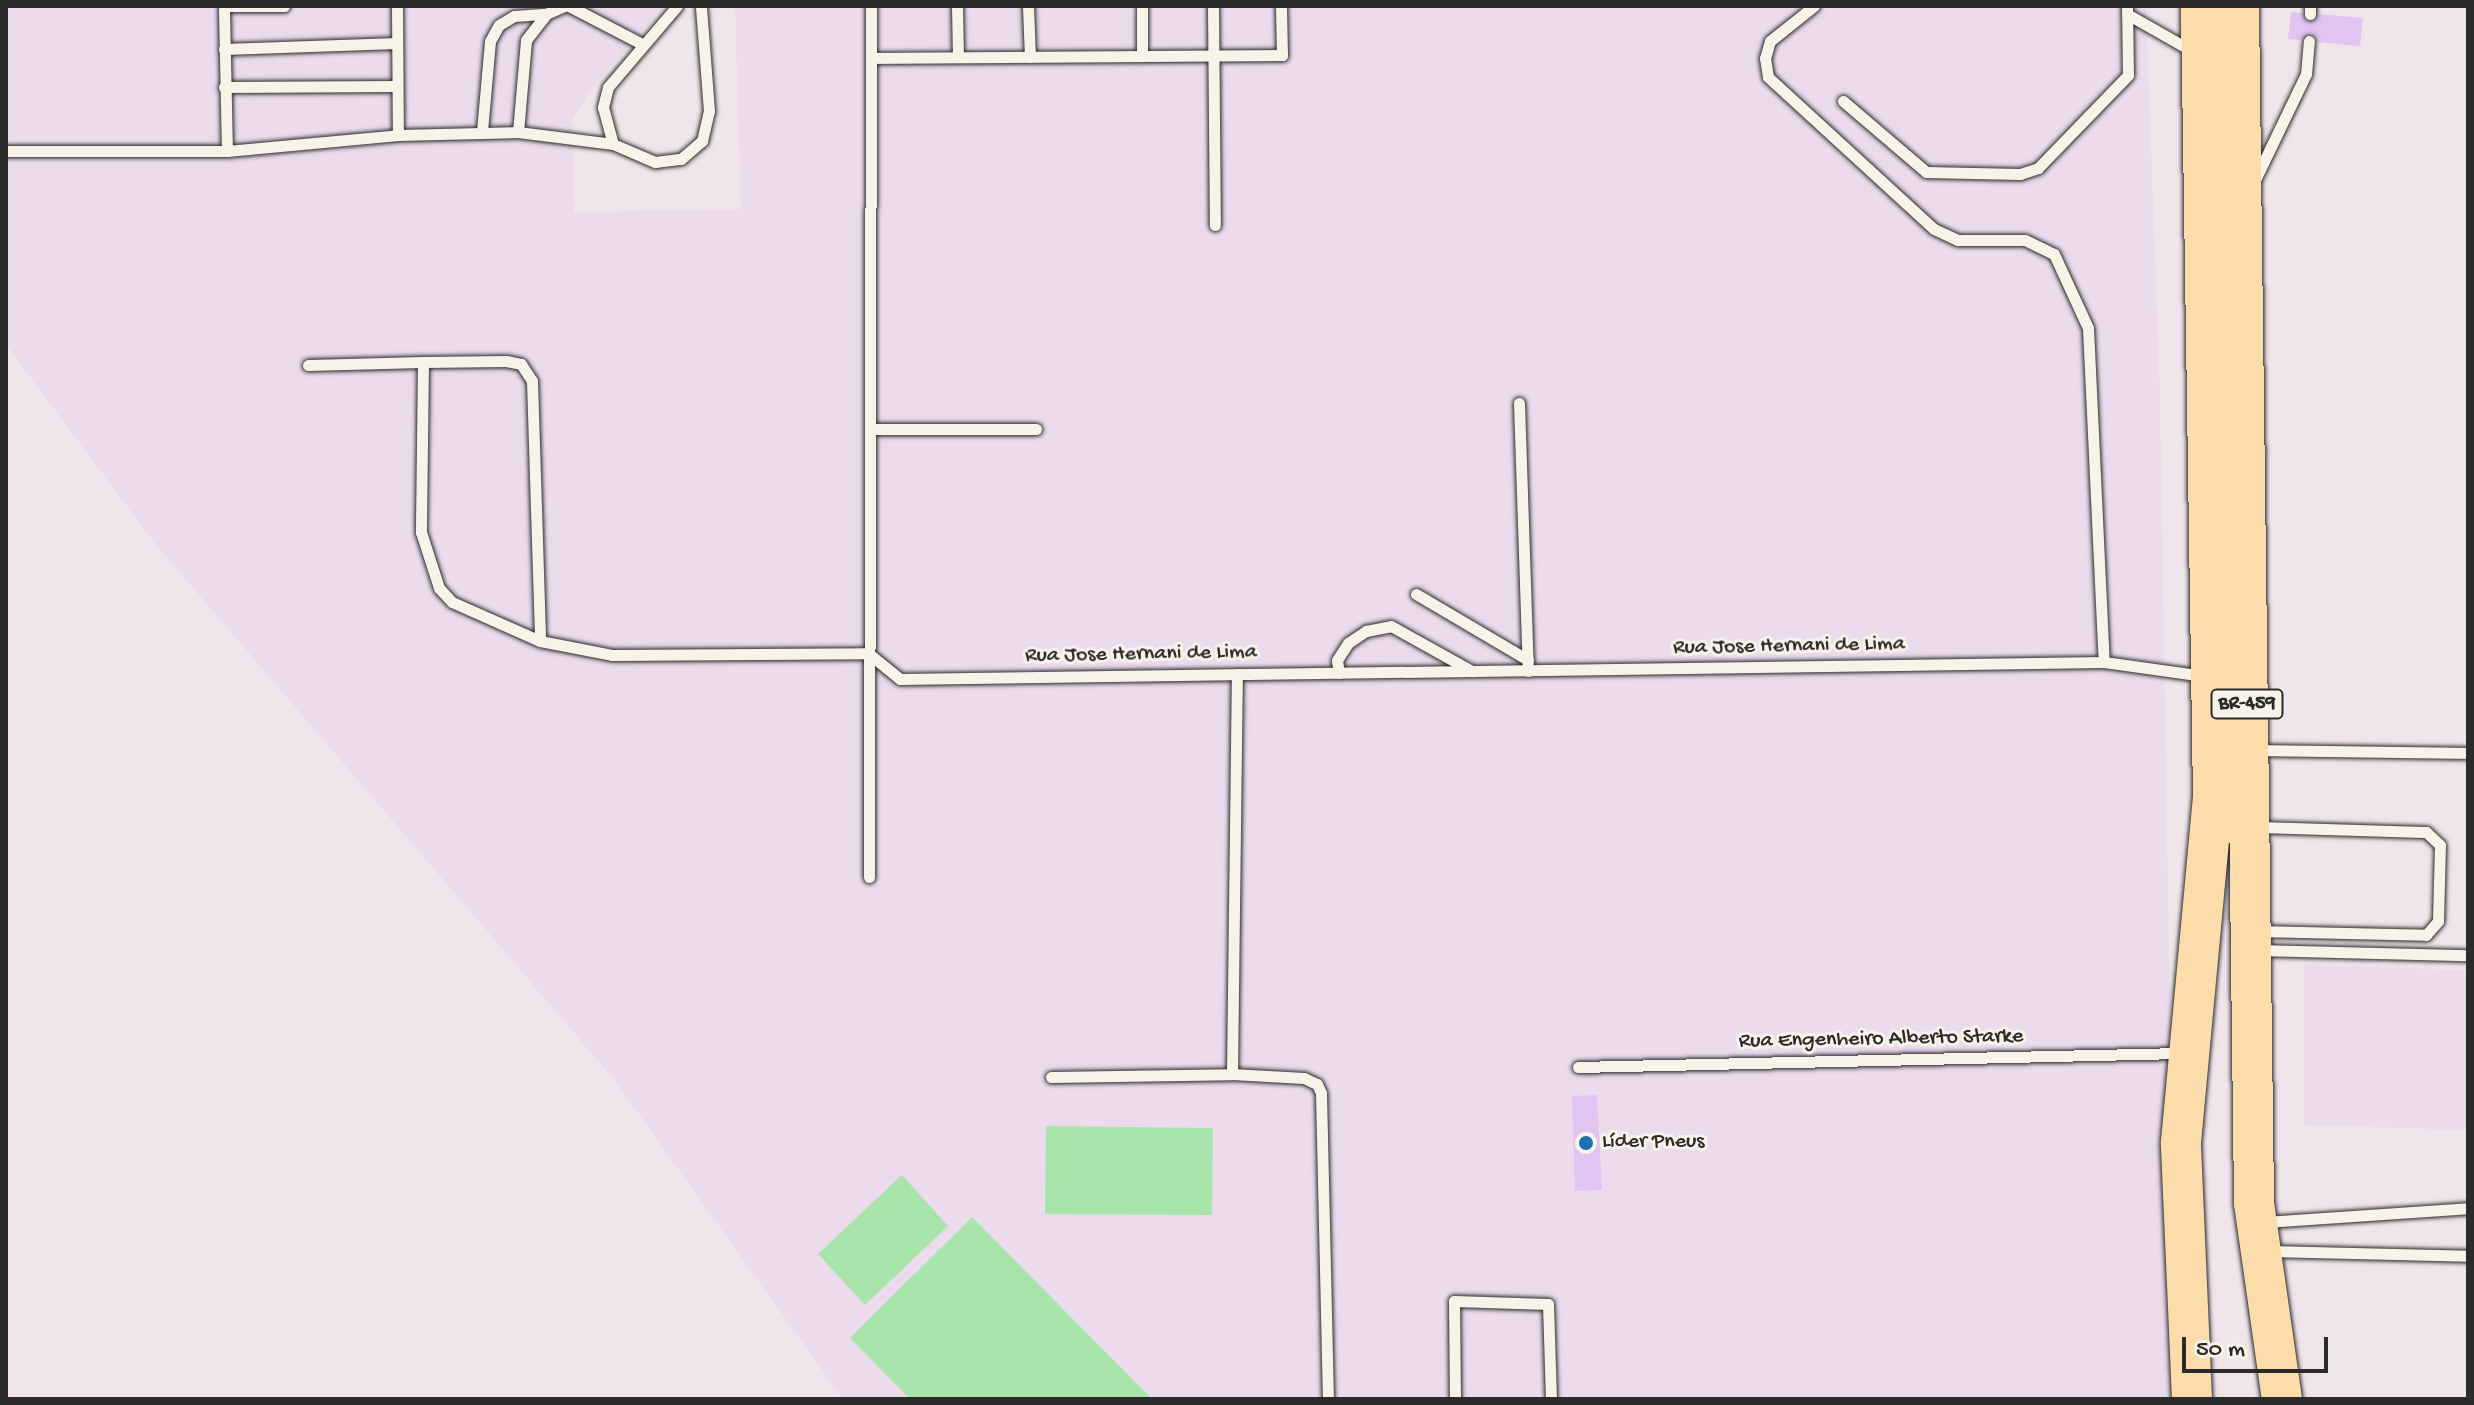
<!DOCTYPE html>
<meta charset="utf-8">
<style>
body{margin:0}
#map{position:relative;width:2474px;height:1405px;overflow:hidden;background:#f0e5eb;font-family:"Gochi Hand",sans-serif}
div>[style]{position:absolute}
.built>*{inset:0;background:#ebdbed}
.green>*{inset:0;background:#a9e5ab}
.building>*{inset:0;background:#e0c4f2}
.roads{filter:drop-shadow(0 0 2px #2b2b2b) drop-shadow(0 0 2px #2b2b2b)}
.lane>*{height:11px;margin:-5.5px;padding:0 5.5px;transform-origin:5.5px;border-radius:5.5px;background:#f7f3e8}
.highway>*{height:40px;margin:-20px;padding:0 20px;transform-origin:20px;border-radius:20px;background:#fddcac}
.dots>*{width:22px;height:22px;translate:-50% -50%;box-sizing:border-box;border:4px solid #f7f3e8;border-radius:50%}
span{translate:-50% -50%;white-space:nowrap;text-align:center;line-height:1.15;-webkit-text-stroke:6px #f7f3e8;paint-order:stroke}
.shield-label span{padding:2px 6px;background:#f7f3e8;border:2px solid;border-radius:6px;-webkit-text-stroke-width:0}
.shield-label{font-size:20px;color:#2b2b2b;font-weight:700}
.street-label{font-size:22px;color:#2b2b2b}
.poi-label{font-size:22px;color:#2b2b2b}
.left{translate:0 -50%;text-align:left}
.frame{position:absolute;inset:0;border:8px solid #2b2b2b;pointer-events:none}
.scale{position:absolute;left:2182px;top:1337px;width:146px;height:36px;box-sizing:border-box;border:4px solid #2b2b2b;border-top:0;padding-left:10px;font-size:24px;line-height:28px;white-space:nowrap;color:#2b2b2b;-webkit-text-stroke:6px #f7f3e8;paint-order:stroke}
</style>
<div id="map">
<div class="built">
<div style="clip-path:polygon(6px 6px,664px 6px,591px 89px,572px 121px,574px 212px,741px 209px,735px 6px,2146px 6px,2160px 397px,2176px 1399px,843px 1399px,613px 1078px,153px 541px,6px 345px)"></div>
<div style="clip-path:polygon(2304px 965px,2468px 970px,2468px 1130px,2304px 1125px)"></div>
</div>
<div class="green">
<div style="clip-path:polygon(1046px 1126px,1213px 1128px,1212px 1215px,1045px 1214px)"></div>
<div style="clip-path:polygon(902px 1175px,948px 1226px,865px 1305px,818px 1254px)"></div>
<div style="clip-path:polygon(972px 1217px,1152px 1399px,910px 1399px,850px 1338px)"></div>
</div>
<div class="building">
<div style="clip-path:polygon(2291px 12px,2302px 13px,2309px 22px,2318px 14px,2363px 18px,2360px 46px,2317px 42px,2311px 33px,2301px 40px,2288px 39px)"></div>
<div style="clip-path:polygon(1597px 1095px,1602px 1190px,1575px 1191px,1572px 1096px)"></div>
</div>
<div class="roads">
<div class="lane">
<div style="left:224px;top:6px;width:60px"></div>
<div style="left:397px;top:6px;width:129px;rotate:89.6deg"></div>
<div style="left:398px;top:135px;width:120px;rotate:-1.4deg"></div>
<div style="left:518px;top:132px;width:96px;rotate:7.2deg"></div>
<div style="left:569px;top:6px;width:82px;rotate:27.5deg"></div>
<div style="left:677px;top:6px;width:106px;rotate:130.4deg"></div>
<div style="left:608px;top:87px;width:21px;rotate:104deg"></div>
<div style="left:603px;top:107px;width:38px;rotate:75deg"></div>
<div style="left:613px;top:144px;width:46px;rotate:23.2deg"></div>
<div style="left:655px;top:162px;width:26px;rotate:-7deg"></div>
<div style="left:681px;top:159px;width:28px;rotate:-41deg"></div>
<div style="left:702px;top:141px;width:31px;rotate:-77deg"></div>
<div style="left:709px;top:111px;width:105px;rotate:-94.4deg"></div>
<div style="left:957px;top:6px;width:51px;rotate:88.9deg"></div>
<div style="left:1028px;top:6px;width:51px;rotate:87.8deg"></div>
<div style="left:1142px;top:6px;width:50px;rotate:90deg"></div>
<div style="left:1213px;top:6px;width:219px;rotate:89.5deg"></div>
<div style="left:1814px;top:6px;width:56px;rotate:141.5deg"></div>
<div style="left:1770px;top:41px;width:18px;rotate:106deg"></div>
<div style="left:1765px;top:58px;width:19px;rotate:81deg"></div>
<div style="left:1768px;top:77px;width:225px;rotate:42.5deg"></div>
<div style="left:1934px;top:229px;width:26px;rotate:25deg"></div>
<div style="left:1958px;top:240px;width:67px"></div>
<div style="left:2025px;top:240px;width:32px;rotate:26deg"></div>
<div style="left:2054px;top:254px;width:81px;rotate:65.3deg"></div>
<div style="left:2088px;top:328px;width:334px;rotate:87.3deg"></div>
<div style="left:2310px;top:6px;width:8px;rotate:90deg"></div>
<div style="left:224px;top:10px;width:141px;rotate:88.8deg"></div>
<div style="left:227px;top:151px;width:172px;rotate:-5.3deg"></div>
<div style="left:2127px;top:14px;width:75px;rotate:29.6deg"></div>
<div style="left:224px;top:49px;width:173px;rotate:-2deg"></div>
<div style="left:871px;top:58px;width:411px;rotate:-0.4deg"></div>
<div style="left:1282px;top:55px;width:49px;rotate:-91.2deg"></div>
<div style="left:224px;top:87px;width:172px;rotate:-0.3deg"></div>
<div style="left:1843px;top:101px;width:109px;rotate:40.5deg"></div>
<div style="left:1926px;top:172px;width:94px;rotate:1.2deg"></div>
<div style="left:2020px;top:174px;width:19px;rotate:-18deg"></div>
<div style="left:2038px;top:168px;width:129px;rotate:-45.9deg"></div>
<div style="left:2128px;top:75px;width:69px;rotate:-90.8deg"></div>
<div style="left:482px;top:131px;width:90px;rotate:-84.9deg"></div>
<div style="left:490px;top:41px;width:18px;rotate:-61deg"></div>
<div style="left:499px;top:25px;width:17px;rotate:-31deg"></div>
<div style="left:514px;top:16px;width:32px;rotate:-4deg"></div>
<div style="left:518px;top:132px;width:92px;rotate:-85deg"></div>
<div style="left:526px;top:40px;width:33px;rotate:-52deg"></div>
<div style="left:546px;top:14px;width:20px;rotate:-24deg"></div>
<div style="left:6px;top:151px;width:221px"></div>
<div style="left:2254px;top:182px;width:120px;rotate:-64.3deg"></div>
<div style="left:2306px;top:74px;width:33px;rotate:-85deg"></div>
<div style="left:423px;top:362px;width:83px;rotate:-0.7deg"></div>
<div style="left:506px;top:361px;width:15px;rotate:11deg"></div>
<div style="left:521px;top:364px;width:20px;rotate:57deg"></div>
<div style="left:532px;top:381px;width:260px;rotate:88.2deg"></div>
<div style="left:308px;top:365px;width:115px;rotate:-1.5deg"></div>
<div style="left:423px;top:362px;width:170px;rotate:90.7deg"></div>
<div style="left:421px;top:532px;width:59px;rotate:72.2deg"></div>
<div style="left:439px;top:588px;width:19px;rotate:47deg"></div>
<div style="left:452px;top:602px;width:96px;rotate:23.9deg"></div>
<div style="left:540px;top:641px;width:73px;rotate:11deg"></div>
<div style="left:612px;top:655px;width:256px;rotate:-0.4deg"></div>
<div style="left:868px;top:653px;width:41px;rotate:39.1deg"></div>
<div style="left:900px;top:679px;width:1204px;rotate:-0.81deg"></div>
<div style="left:2104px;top:662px;width:101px;rotate:8deg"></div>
<div style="left:1519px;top:403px;width:268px;rotate:88.1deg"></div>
<div style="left:871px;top:429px;width:165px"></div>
<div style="left:1416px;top:594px;width:130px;rotate:30.5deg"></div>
<div style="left:1339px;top:673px;width:13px;rotate:-99deg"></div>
<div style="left:1337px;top:660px;width:20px;rotate:-57deg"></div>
<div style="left:1348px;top:643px;width:22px;rotate:-34deg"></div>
<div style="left:1366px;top:631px;width:25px;rotate:-11deg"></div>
<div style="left:1391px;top:626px;width:93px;rotate:29.1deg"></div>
<div style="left:2257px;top:750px;width:211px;rotate:0.8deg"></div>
<div style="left:869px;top:877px;width:871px;rotate:-89.87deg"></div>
<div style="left:2256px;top:931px;width:170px;rotate:1.3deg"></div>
<div style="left:2426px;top:935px;width:18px;rotate:-49deg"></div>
<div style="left:2438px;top:921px;width:76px;rotate:-88.5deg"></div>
<div style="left:2440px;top:845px;width:19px;rotate:-137deg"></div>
<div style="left:2426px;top:832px;width:169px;rotate:-178.3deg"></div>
<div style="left:2257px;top:950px;width:211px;rotate:1.4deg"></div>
<div style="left:1578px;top:1067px;width:603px;rotate:-1.33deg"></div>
<div style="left:1232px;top:1074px;width:72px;rotate:3.2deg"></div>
<div style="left:1304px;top:1078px;width:14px;rotate:25deg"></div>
<div style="left:1317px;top:1084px;width:10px;rotate:66deg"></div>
<div style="left:1321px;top:1093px;width:306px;rotate:88.7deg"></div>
<div style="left:1051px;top:1077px;width:181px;rotate:-0.9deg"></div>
<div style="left:1232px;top:1074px;width:400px;rotate:-89.3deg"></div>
<div style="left:2265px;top:1222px;width:203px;rotate:-3.9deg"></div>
<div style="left:2269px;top:1251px;width:199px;rotate:1.4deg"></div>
<div style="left:1455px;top:1399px;width:98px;rotate:-90.6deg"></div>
<div style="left:1454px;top:1301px;width:94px;rotate:1.8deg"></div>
<div style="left:1548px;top:1304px;width:95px;rotate:88.2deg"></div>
</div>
<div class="highway">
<div style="left:2239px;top:6px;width:1197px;rotate:89.28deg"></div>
<div style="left:2254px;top:1203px;width:198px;rotate:81.9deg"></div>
<div style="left:2192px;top:1399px;width:257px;rotate:-92.5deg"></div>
<div style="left:2181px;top:1142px;width:345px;rotate:-84.7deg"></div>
<div style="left:2213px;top:798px;width:792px;rotate:-90.87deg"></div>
</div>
</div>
<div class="dots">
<div style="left:1586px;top:1143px;background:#1f6fb2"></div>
</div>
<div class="shield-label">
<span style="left:2247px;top:704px">BR-459</span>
</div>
<div class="street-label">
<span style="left:1789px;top:647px;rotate:-1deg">Rua Jose Hernani de Lima</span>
<span style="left:1141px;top:655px;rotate:-1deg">Rua Jose Hernani de Lima</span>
<span style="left:1881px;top:1040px;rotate:-1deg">Rua Engenheiro Alberto Starke</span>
</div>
<div class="poi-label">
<span class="left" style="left:1602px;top:1143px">Líder Pneus</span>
</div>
<div class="frame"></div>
<div class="scale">50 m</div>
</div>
